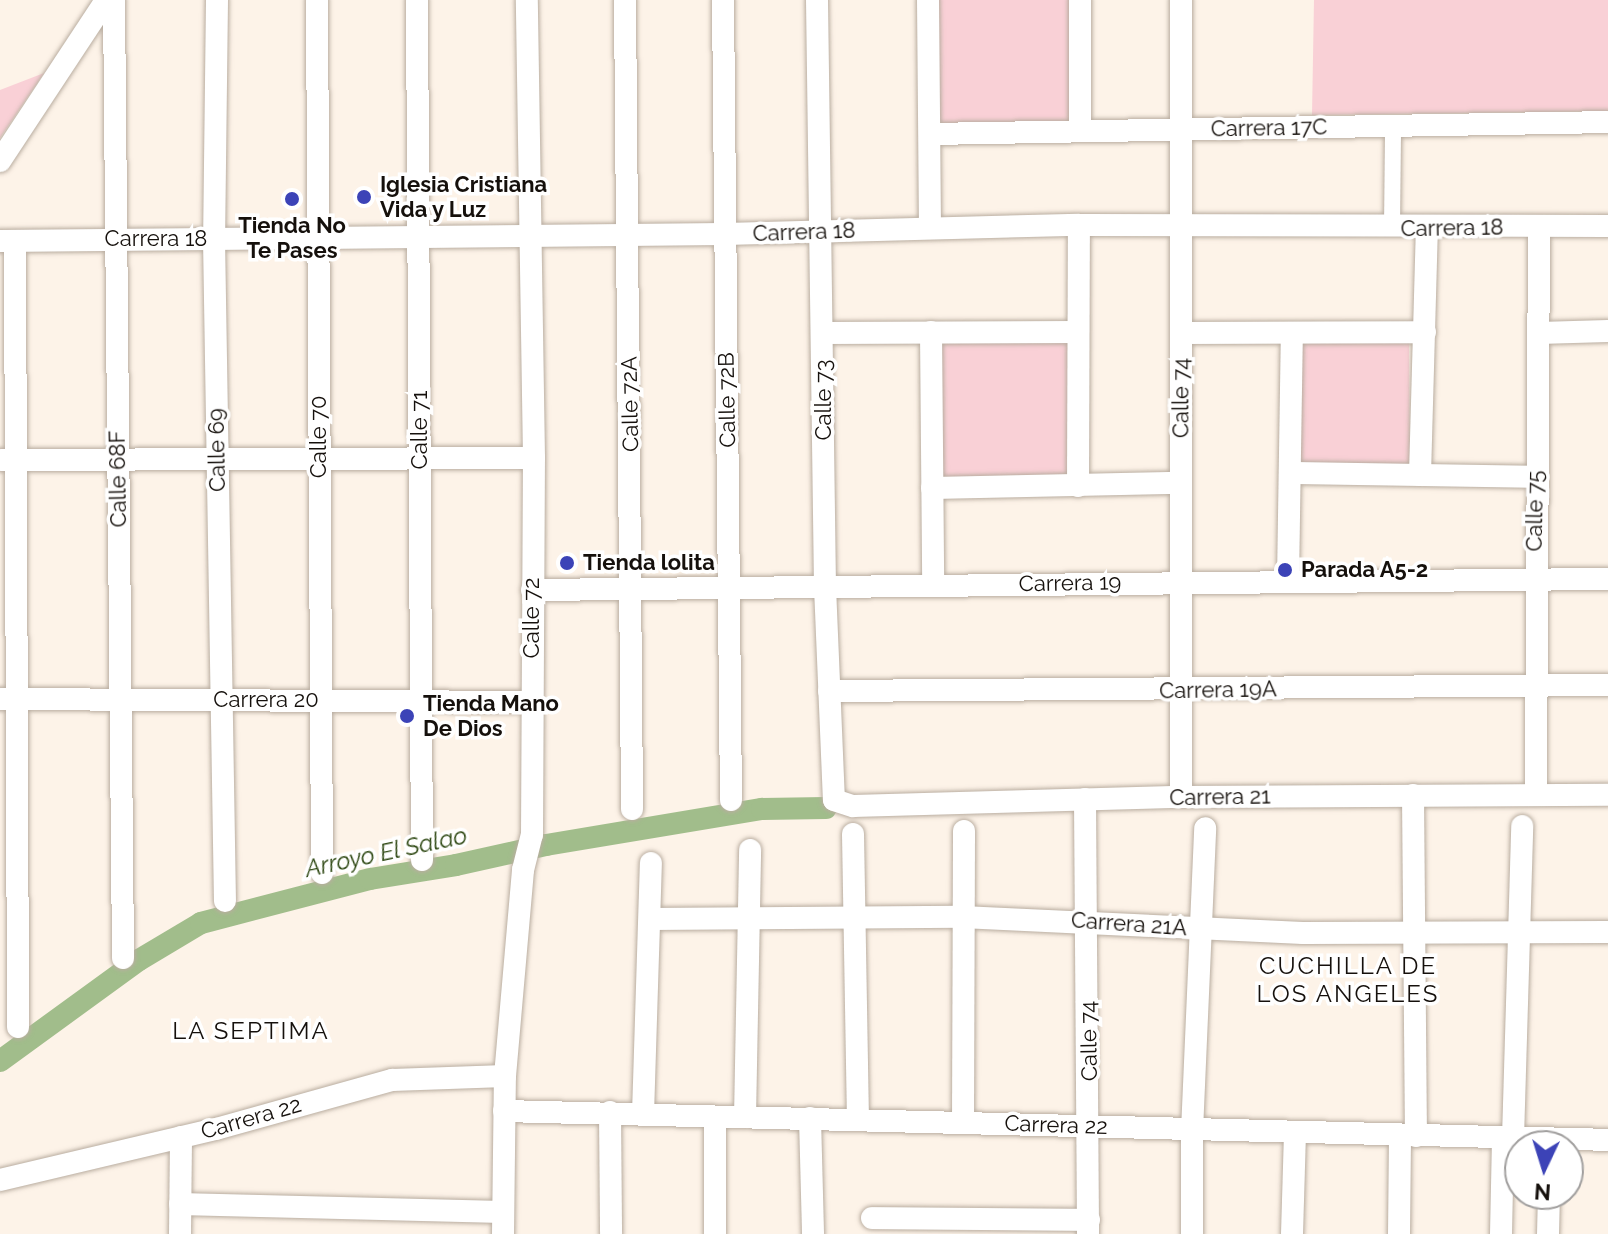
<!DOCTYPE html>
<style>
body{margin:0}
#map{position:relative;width:1608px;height:1234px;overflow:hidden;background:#fdf3e8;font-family:Raleway,sans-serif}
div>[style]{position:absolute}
.green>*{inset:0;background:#f9d0d6}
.canal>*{height:22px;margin:-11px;padding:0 11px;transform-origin:11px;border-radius:11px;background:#a1bd8b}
.roads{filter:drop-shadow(0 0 2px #b9ada0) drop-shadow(0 0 2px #b9ada0)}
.pedestrian>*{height:16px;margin:-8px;padding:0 8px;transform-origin:8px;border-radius:8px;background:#fff}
.minor>*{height:22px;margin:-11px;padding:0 11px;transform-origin:11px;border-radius:11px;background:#fff}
.dots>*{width:22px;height:22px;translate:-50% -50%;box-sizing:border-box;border:4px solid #fff;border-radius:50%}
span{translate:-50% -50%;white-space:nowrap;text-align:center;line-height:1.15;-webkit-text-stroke:7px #fff;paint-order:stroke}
.street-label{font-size:22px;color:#15100c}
.poi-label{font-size:22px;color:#15100c;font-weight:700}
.left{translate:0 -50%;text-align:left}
.water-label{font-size:24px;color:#2e4813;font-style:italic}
.neighbourhood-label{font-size:24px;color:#15100c;letter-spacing:2px}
.north{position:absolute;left:1504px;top:1130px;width:80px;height:80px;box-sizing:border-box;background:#fff;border:2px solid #a19f9e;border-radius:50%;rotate:184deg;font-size:22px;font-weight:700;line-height:32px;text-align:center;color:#15100c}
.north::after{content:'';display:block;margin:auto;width:28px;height:36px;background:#3c43b7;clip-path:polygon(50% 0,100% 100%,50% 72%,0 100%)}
</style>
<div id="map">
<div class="green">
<div style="clip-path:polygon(934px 0,1071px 0,1073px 124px,935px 126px)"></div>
<div style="clip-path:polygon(1314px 0,1608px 0,1608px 111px,1312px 115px)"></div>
<div style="clip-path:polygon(44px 73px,0 138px,0 90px)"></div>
<div style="clip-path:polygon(1409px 338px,1410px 468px,1301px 470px,1300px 339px)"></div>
<div style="clip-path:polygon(1074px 340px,1075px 479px,938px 481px,936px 342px)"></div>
</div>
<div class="canal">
<div style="left:0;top:1061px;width:172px;rotate:-36deg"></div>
<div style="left:139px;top:960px;width:72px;rotate:-30.8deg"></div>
<div style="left:201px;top:923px;width:175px;rotate:-14.6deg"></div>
<div style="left:370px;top:879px;width:87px;rotate:-9.2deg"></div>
<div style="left:456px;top:865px;width:92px;rotate:-12.5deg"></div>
<div style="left:546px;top:845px;width:219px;rotate:-9.5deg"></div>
<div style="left:762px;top:809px;width:64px;rotate:-0.9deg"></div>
</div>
<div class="roads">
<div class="pedestrian">
<div style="left:1392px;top:228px;width:102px;rotate:-89.4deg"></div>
</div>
<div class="minor">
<div style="left:114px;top:0;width:958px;rotate:89.46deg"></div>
<div style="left:217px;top:0;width:239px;rotate:90.7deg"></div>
<div style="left:214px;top:239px;width:662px;rotate:89.05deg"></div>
<div style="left:317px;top:0;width:873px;rotate:89.67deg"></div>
<div style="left:417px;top:0;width:860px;rotate:89.67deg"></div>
<div style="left:625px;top:0;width:809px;rotate:89.5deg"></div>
<div style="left:723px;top:0;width:800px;rotate:89.43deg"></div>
<div style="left:817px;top:0;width:587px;rotate:89.22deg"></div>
<div style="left:825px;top:587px;width:213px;rotate:87.6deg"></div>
<div style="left:834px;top:800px;width:20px;rotate:18deg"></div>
<div style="left:853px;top:806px;width:328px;rotate:-1.6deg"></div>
<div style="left:1181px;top:797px;width:427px;rotate:-0.3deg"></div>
<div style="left:928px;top:0;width:227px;rotate:89.5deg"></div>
<div style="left:1080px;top:0;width:130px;rotate:90deg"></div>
<div style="left:930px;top:134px;width:678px;rotate:-1.01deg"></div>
<div style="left:0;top:161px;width:193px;rotate:-56.6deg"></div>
<div style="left:0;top:241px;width:725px;rotate:-0.55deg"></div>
<div style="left:725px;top:234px;width:354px;rotate:-1.5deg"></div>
<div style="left:1079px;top:225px;width:529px;rotate:0.11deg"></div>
<div style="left:15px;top:241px;width:786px;rotate:89.78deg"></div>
<div style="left:931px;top:332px;width:254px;rotate:89.5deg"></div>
<div style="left:823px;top:333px;width:255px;rotate:-0.2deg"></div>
<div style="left:1182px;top:333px;width:243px;rotate:-0.2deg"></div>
<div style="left:1539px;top:333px;width:69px;rotate:-1.7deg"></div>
<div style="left:1px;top:460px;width:533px;rotate:-0.21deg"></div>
<div style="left:1290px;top:473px;width:246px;rotate:0.9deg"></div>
<div style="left:1420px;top:475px;width:247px;rotate:-88.4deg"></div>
<div style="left:1078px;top:486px;width:261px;rotate:-89.8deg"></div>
<div style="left:932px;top:488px;width:249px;rotate:-1.2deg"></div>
<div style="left:1288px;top:580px;width:247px;rotate:-89.1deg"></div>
<div style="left:532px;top:590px;width:1076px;rotate:-0.59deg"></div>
<div style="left:829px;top:691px;width:779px;rotate:-0.44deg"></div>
<div style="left:0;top:699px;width:531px;rotate:0.32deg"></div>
<div style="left:1413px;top:795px;width:341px;rotate:89.5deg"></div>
<div style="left:1536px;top:795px;width:568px;rotate:-89.7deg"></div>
<div style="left:1181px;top:797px;width:797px;rotate:-90deg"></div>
<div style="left:1085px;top:799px;width:435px;rotate:89.6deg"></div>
<div style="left:853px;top:834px;width:284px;rotate:89deg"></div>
<div style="left:650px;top:919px;width:312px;rotate:-0.4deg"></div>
<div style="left:962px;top:917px;width:341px;rotate:2.7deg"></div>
<div style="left:1303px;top:933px;width:305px;rotate:-0.2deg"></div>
<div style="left:504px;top:1111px;width:1104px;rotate:1.5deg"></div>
<div style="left:610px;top:1112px;width:122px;rotate:89.5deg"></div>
<div style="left:643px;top:1114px;width:251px;rotate:-88.2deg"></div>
<div style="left:715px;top:1117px;width:117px;rotate:90deg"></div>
<div style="left:745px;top:1117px;width:267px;rotate:-88.9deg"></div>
<div style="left:810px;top:1118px;width:116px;rotate:88.5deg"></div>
<div style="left:963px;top:1122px;width:291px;rotate:-89.8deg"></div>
<div style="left:1513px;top:1138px;width:312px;rotate:-88.3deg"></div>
<div style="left:0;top:1180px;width:222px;rotate:-13.3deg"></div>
<div style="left:216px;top:1129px;width:183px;rotate:-15.6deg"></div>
<div style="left:392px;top:1080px;width:113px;rotate:-2deg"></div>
<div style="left:180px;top:1204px;width:322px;rotate:1.4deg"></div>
<div style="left:872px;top:1218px;width:217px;rotate:0.5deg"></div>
<div style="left:180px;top:1234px;width:97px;rotate:-89.4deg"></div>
<div style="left:503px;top:1234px;width:158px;rotate:-89.3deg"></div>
<div style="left:505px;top:1076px;width:207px;rotate:-85deg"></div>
<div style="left:523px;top:870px;width:36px;rotate:-76deg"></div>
<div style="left:532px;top:835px;width:377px;rotate:-89.7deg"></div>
<div style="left:534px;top:458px;width:458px;rotate:-90.9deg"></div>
<div style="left:1192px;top:1234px;width:103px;rotate:-90deg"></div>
<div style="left:1192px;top:1131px;width:303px;rotate:-87.5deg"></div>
<div style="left:1292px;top:1234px;width:101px;rotate:-88.3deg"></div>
<div style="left:1399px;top:1234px;width:98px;rotate:-89.4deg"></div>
<div style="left:1501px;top:1234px;width:96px;rotate:-88.8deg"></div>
<div style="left:1548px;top:1234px;width:40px;rotate:-88.6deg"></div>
</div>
</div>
<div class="dots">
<div style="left:364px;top:197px;background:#3c43b7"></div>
<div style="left:292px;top:199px;background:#3c43b7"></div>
<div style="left:567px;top:563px;background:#3c43b7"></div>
<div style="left:1285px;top:570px;background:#3c43b7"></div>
<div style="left:407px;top:716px;background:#3c43b7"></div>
</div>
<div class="street-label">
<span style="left:1269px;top:128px;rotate:-1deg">Carrera 17C</span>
<span style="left:1452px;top:228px;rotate:-1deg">Carrera 18</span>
<span style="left:804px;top:232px;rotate:-2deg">Carrera 18</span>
<span style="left:156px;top:239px">Carrera 18</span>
<span style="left:1181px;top:398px;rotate:-90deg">Calle 74</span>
<span style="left:727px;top:400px;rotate:-91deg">Calle 72B</span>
<span style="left:824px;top:400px;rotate:-90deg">Calle 73</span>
<span style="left:630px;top:404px;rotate:-91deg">Calle 72A</span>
<span style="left:420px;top:430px;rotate:-90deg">Calle 71</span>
<span style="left:319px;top:437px;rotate:-90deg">Calle 70</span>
<span style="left:217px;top:450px;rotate:-91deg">Calle 69</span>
<span style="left:118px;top:479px;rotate:-91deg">Calle 68F</span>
<span style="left:1535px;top:511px;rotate:-89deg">Calle 75</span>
<span style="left:1070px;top:583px;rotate:-1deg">Carrera 19</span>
<span style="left:532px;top:618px;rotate:-90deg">Calle 72</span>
<span style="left:1218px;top:690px;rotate:-1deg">Carrera 19A</span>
<span style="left:266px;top:700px">Carrera 20</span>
<span style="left:1220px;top:797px;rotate:-1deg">Carrera 21</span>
<span style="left:1129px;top:924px;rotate:4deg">Carrera 21A</span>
<span style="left:1089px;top:1041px;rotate:-91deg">Calle 74</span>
<span style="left:251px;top:1118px;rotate:-16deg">Carrera 22</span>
<span style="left:1056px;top:1125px;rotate:2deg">Carrera 22</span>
</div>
<div class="poi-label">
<span class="left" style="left:380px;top:197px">Iglesia Cristiana<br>Vida y Luz</span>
<span style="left:292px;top:238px">Tienda No<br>Te Pases</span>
<span class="left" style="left:583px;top:563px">Tienda lolita</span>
<span class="left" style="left:1301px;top:570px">Parada A5-2</span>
<span class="left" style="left:423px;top:716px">Tienda Mano<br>De Dios</span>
</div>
<div class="water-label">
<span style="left:386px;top:852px;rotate:-12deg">Arroyo El Salao</span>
</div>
<div class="neighbourhood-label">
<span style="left:1348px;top:980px">CUCHILLA DE<br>LOS ANGELES</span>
<span style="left:251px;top:1031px">LA SEPTIMA</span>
</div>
<div class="north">N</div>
</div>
